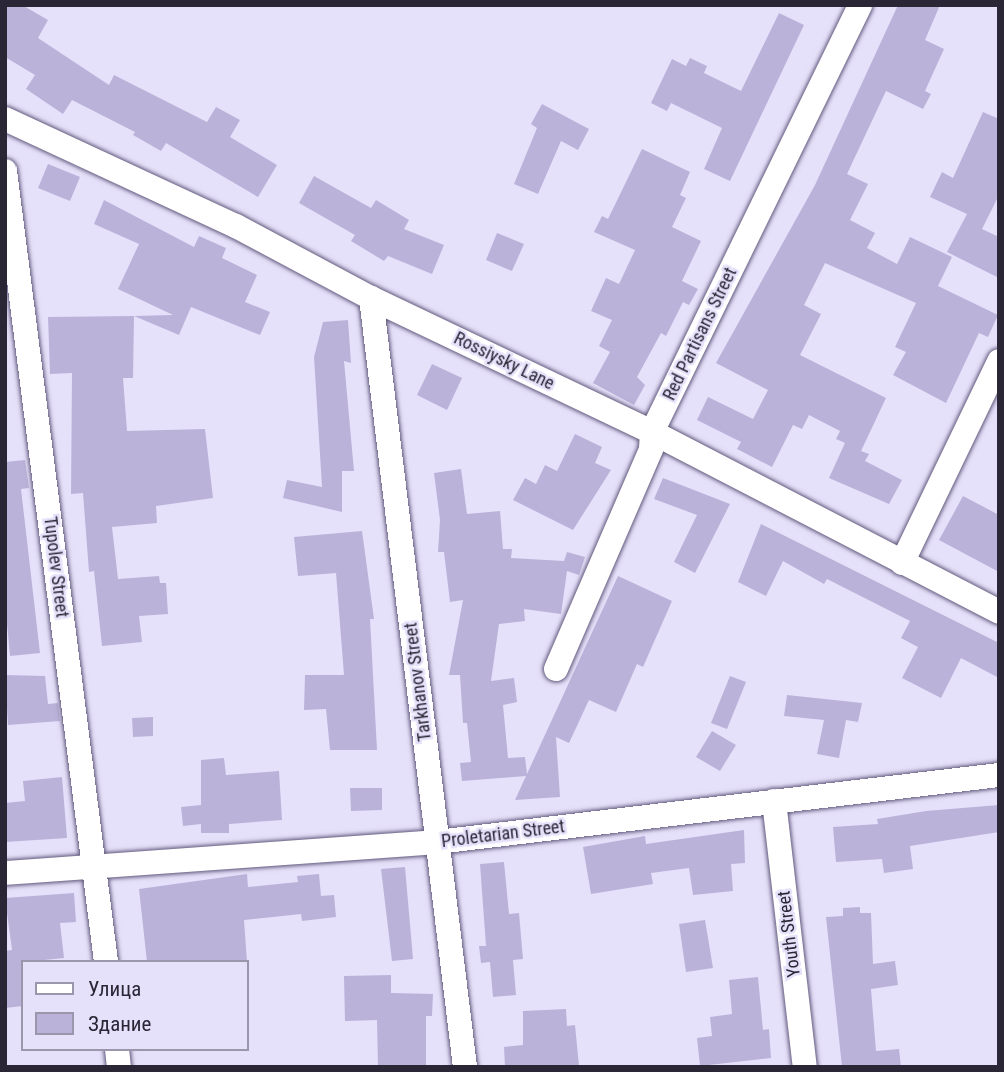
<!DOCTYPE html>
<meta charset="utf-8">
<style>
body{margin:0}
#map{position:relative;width:1004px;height:1072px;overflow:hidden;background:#e6e1fa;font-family:"Roboto Condensed",sans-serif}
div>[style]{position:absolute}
.building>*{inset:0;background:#bbb2da}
.roads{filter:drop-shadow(0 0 2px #62597d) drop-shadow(0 0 2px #62597d)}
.street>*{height:24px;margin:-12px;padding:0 12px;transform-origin:12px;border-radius:12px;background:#fff}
span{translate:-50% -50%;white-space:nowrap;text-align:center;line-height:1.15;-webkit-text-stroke:5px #e6e1fa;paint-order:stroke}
.street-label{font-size:18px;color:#2a2636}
.frame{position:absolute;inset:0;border:7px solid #2a2636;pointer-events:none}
.legend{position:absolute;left:21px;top:960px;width:228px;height:91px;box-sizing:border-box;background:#e6e1fa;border:2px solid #9b96ac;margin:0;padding:9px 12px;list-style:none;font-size:21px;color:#2a2636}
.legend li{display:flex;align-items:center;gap:14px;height:35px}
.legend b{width:35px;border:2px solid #9b96ac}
</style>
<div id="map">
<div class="building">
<div style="clip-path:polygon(5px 5px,22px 5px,48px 20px,38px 38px,109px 85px,114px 75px,207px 122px,216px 107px,240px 120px,230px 137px,277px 165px,258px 197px,166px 143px,161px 151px,133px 135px,135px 132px,72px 100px,63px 114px,26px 89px,35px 75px,5px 57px)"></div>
<div style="clip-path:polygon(898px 5px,940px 5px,925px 40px,944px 49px,925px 91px,931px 94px,923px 109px,886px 91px,847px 174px,868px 184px,850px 220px,875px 233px,867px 248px,897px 264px,910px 237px,952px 257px,938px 286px,998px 315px,988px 337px,979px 333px,946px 403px,893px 375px,906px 352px,895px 347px,916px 303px,825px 263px,804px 305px,821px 314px,800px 355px,886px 398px,861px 451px,869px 454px,865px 461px,902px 480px,889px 504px,829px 478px,845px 443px,836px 439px,840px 431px,809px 415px,802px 429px,793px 425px,772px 467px,737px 449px,741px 442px,697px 420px,708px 397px,753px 419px,768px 390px,716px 363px,815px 185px)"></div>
<div style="clip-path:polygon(779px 13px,804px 25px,730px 181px,704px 169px,722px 128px,671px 103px,667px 111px,651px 103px,672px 59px,686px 66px,690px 58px,707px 66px,704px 73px,741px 91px)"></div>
<div style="clip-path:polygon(542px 104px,589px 129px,578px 150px,561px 141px,538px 194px,514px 184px,537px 128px,531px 124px)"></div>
<div style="clip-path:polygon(983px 112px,999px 119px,999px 195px,982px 229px,999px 237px,999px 278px,947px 252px,967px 214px,930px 197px,942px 172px,953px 178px)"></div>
<div style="clip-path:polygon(642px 149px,690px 172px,680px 195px,686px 198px,672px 227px,701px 241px,682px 281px,698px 289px,689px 305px,683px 302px,666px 336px,661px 333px,637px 377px,645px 385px,634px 405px,593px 383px,610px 352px,599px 346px,612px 320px,591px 311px,606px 278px,619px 284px,635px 250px,594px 232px,602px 216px,608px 219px)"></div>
<div style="clip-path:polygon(48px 164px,80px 177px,70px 201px,38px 188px)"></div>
<div style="clip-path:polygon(314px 176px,371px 208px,376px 200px,409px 220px,404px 229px,444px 245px,432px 274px,388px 256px,384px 261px,351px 241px,355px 235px,299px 203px)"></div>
<div style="clip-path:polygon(104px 200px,194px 247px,199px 236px,226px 248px,222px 258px,257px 275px,245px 302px,270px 312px,260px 335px,191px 307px,179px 335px,134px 316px,173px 315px,118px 289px,139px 244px,94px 224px)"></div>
<div style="clip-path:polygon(497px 233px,524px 244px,512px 271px,486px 260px)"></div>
<div style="clip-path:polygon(134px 316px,133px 378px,123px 378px,127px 431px,205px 429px,213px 498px,156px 506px,157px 523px,112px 527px,118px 579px,159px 576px,160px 583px,166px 583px,168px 614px,139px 616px,142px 642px,102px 646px,94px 571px,89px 572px,83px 493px,71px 494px,72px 373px,50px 374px,48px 317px)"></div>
<div style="clip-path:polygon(348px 320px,351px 363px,344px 361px,354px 471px,342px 471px,342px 512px,283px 498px,287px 480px,322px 487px,314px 357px,323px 322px)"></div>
<div style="clip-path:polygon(432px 364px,462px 378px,447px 410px,417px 395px)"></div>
<div style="clip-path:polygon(575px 434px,602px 447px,595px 463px,611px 470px,573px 530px,513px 500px,525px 478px,536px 484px,545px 465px,557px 471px)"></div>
<div style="clip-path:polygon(25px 460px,29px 488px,21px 489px,40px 653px,10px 656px,5px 602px,5px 462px)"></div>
<div style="clip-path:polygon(461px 469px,467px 514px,500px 511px,503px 549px,512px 549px,511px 558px,564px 561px,567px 552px,585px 557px,579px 575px,567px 571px,561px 614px,524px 609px,525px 621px,499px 624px,491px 681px,514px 678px,517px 702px,503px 705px,508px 758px,525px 757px,527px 774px,618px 576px,672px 601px,643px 667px,637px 664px,616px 712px,589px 700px,569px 743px,556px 737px,560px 797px,515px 800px,526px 776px,462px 781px,460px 763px,471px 762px,467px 723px,463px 723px,460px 675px,449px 675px,463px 600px,450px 602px,444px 552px,438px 552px,440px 520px,434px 473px)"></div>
<div style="clip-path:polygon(663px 478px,730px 504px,695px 573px,674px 562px,697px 515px,654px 499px)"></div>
<div style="clip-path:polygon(963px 496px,999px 515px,999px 572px,939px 540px)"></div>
<div style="clip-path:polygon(761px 524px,999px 643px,999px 678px,961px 658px,941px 698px,902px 678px,918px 647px,901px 638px,910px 621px,827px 579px,824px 584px,783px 561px,766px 596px,738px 582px)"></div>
<div style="clip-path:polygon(362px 531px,374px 619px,370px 619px,377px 750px,330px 750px,326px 709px,304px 710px,305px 675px,344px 675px,336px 573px,298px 576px,294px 537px)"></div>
<div style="clip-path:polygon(5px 675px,45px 676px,48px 704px,58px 703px,60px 721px,8px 725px)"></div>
<div style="clip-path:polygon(730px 676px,746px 682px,727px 729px,711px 723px)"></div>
<div style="clip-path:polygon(787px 695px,862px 703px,858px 722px,846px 720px,839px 758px,817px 754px,824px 720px,784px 716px)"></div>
<div style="clip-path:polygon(153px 717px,153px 736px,133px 737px,132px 718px)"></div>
<div style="clip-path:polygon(712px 731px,736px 745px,720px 771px,696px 757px)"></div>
<div style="clip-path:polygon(224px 758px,226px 775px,279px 771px,282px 820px,229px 824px,229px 833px,201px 833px,201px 824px,183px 826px,181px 807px,201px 805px,201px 760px)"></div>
<div style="clip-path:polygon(62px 777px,67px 838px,5px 842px,5px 803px,25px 801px,23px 781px)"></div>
<div style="clip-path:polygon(350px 788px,382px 788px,382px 810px,351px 811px)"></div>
<div style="clip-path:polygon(999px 805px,999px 832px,910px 846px,913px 869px,884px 873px,882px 859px,836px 862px,833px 827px,878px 824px,877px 819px,926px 811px)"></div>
<div style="clip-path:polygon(744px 830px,745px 863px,731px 864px,733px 891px,693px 895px,689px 868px,651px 873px,653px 884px,591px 894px,583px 847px,645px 836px,646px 844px)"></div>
<div style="clip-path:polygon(504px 862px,509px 914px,519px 913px,523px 959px,513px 960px,516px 995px,493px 997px,490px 962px,481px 963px,479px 946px,486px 946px,480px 864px)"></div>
<div style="clip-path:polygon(405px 867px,413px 959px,392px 961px,381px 869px)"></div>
<div style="clip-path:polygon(247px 874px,248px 887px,298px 882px,297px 876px,319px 874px,321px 896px,334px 895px,336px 917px,302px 921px,301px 914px,244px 920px,247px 962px,147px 962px,139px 889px)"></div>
<div style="clip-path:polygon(74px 893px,76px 922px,60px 923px,64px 958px,23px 962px,23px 1006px,5px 1008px,5px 951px,12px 950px,5px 898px)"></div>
<div style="clip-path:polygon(860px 907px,860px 913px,871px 913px,873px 964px,895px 961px,898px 985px,871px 989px,876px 1051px,899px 1049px,901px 1067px,842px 1067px,826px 917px,843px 916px,843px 908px)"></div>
<div style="clip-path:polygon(705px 920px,713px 968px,686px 972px,679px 924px)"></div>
<div style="clip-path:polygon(391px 975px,391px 993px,433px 994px,432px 1016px,426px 1016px,426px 1067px,378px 1067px,377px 1020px,345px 1021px,344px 976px)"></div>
<div style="clip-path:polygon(758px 977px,763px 1030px,769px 1029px,771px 1058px,700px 1066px,697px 1038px,712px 1036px,710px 1017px,732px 1014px,729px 980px)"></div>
<div style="clip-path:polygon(566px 1009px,567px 1026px,575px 1025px,579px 1066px,505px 1067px,504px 1047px,523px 1045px,523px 1011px)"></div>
</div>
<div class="roads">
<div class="street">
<div style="left:5px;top:119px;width:255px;rotate:24.9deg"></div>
<div style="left:236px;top:226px;width:153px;rotate:28.1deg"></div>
<div style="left:371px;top:298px;width:311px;rotate:25.5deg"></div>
<div style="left:652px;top:432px;width:391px;rotate:27.4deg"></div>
<div style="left:5px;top:171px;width:797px;rotate:82.72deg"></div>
<div style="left:371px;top:298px;width:775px;rotate:83.03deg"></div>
<div style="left:902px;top:563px;width:224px;rotate:-64.3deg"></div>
<div style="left:556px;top:669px;width:240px;rotate:-66.6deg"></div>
<div style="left:651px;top:449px;width:17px;rotate:-87deg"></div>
<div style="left:652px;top:432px;width:475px;rotate:-64deg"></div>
<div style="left:774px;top:801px;width:268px;rotate:83.4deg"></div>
<div style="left:5px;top:873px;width:433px;rotate:-4.1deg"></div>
<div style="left:437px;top:842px;width:566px;rotate:-6.8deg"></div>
<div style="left:117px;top:1049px;width:18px;rotate:84deg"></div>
</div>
</div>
<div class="street-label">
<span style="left:700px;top:334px;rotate:-64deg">Red Partisans Street</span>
<span style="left:504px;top:361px;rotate:26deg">Rossiysky Lane</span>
<span style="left:56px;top:567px;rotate:83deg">Tupolev Street</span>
<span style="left:418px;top:682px;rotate:-97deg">Tarkhanov Street</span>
<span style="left:503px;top:834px;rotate:-7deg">Proletarian Street</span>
<span style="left:789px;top:934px;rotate:-97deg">Youth Street</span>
</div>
<div class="frame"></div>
<ul class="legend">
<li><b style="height:9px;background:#fff"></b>Улица</li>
<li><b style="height:19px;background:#bbb2da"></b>Здание</li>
</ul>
</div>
